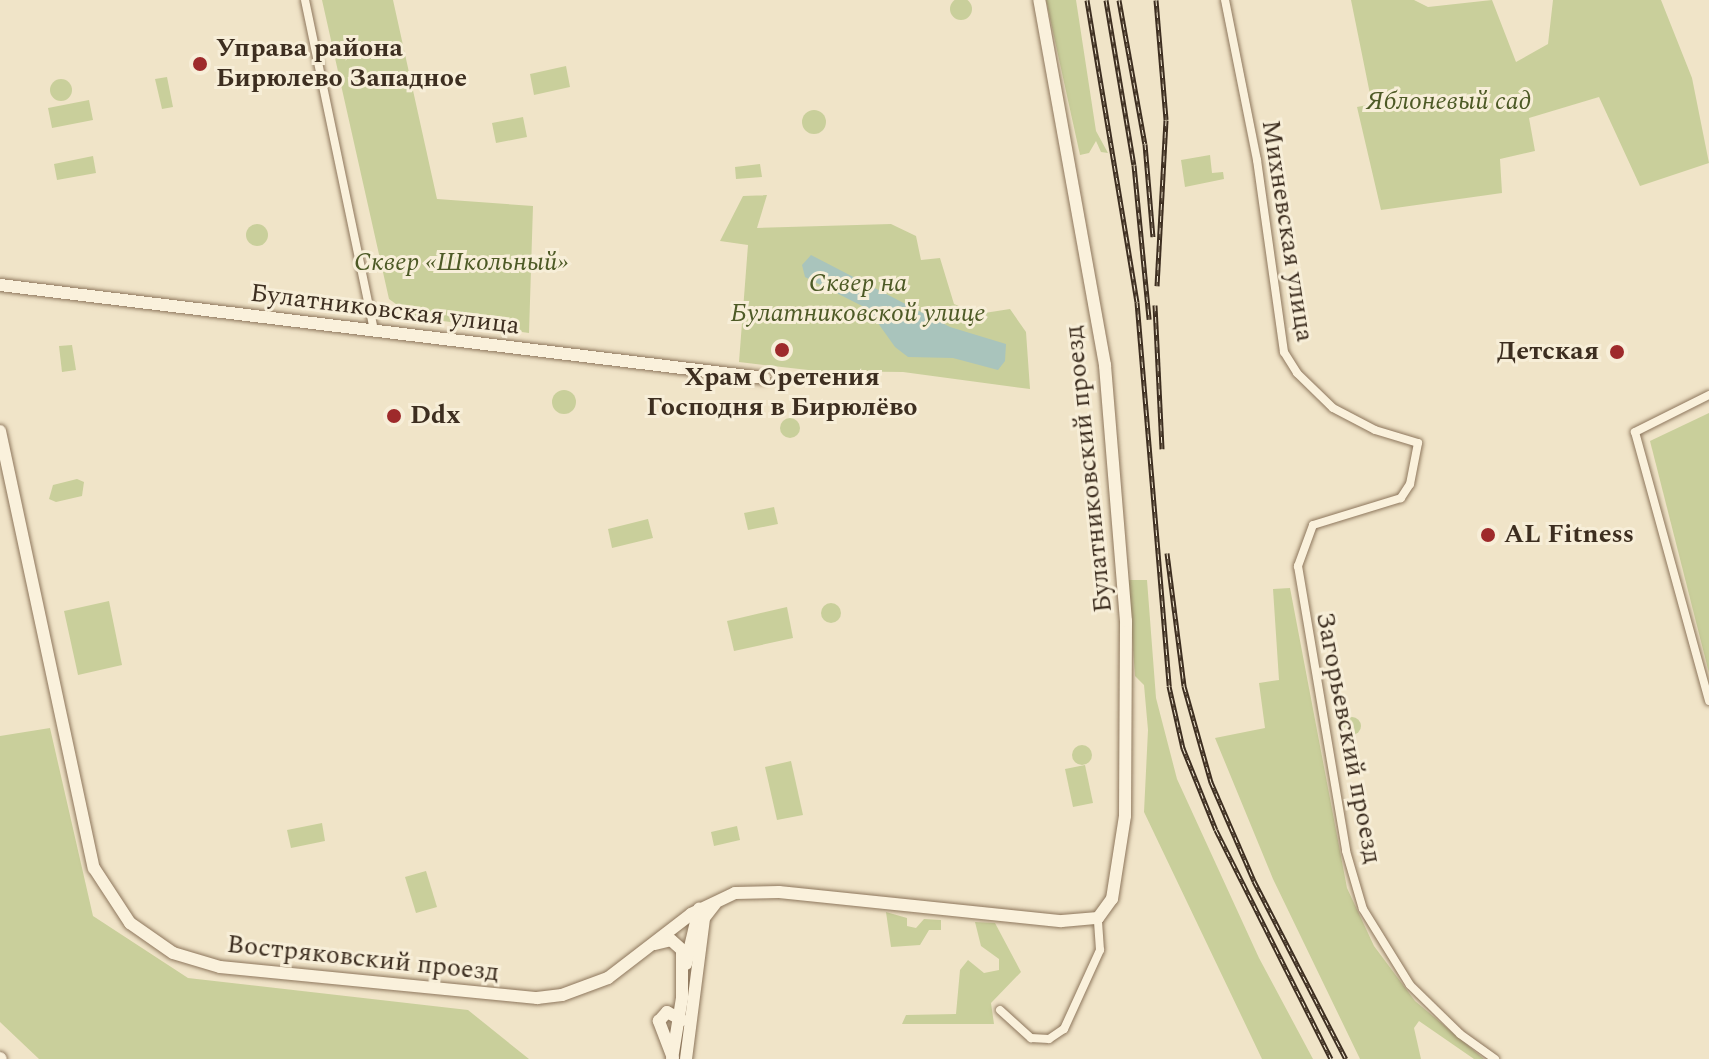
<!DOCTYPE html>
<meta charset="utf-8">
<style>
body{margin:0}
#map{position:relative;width:1709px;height:1059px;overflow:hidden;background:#f0e4c8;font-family:Spectral,serif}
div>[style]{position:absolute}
.green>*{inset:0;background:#c9cf9b}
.round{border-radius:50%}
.water>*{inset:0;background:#a9c4bc}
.roads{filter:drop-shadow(0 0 2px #8d765c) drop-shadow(0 0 2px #8d765c)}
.street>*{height:8px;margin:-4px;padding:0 4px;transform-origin:4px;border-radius:4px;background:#faf1dc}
.secondary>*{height:12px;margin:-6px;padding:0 6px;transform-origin:6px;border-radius:6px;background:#faf1dc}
.rail>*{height:5px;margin-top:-2.5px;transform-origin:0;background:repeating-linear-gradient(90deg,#f7eed8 0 6px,#3d2e20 0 12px);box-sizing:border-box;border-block:2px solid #3d2e20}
.dots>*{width:22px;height:22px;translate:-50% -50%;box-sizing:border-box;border:4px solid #f7eed8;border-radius:50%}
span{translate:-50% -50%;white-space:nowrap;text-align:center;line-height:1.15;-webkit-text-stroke:6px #f7eed8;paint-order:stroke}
.poi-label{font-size:26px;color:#3d2e20;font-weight:700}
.left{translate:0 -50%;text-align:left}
.right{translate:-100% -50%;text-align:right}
.park-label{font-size:26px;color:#4d5a26;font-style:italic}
.street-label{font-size:26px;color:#3d2e20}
</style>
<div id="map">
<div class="green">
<div class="round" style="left:950px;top:-2px;width:22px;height:22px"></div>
<div style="clip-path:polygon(322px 0,393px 0,437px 199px,533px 206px,529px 333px,414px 317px,389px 299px)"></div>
<div style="clip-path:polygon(1046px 0,1076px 0,1096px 131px,1108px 153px,1101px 152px,1096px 141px,1089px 153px,1080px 155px)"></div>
<div style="clip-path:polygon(1351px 0,1414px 0,1428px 7px,1492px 0,1516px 62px,1548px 44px,1553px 0,1661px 0,1692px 78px,1709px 163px,1640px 186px,1599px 97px,1529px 118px,1535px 151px,1500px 159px,1502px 193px,1381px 210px,1357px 107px,1372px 104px)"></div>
<div style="clip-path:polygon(566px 66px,570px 87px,534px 95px,530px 74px)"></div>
<div style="clip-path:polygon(167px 77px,173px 107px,162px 109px,155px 79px)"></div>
<div class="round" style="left:50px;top:79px;width:22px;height:22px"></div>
<div style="clip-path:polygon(89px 100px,93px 120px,52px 128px,48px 108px)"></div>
<div class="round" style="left:802px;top:110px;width:24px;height:24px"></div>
<div style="clip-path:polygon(523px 117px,527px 137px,496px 143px,492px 123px)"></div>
<div style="clip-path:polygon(1210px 155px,1212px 173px,1223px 172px,1224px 179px,1185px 187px,1181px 160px)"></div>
<div style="clip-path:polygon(93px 156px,96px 173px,57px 180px,54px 164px)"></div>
<div style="clip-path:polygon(760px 164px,762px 177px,736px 179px,735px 167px)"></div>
<div style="clip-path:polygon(767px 195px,757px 228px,891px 224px,916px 236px,921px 260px,940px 258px,954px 304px,978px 314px,1010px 309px,1026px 332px,1030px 389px,903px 372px,817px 371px,739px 362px,748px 245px,720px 241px,743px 196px)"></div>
<div class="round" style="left:246px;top:224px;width:22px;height:22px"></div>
<div style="clip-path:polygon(72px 345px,76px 370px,62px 372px,59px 346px)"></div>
<div class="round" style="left:552px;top:390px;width:24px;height:24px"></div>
<div style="clip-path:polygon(1709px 413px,1709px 673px,1650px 441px)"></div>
<div class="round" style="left:780px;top:418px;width:20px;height:20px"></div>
<div style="clip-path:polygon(77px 479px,84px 482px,82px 496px,56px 502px,49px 499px,53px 485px)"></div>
<div style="clip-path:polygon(774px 507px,778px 524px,748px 530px,744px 513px)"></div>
<div style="clip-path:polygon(648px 519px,653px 538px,612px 548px,608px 529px)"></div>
<div style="clip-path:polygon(1128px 580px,1147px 580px,1156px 698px,1177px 779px,1259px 958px,1313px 1059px,1262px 1059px,1144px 812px,1148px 730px,1144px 685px,1135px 676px)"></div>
<div style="clip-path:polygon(1290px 588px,1347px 888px,1374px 946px,1415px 1001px,1484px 1059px,1474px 1059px,1419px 1021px,1414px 1028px,1421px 1059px,1360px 1059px,1273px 879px,1215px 738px,1265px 728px,1259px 683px,1279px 680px,1273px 589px)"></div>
<div style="clip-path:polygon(109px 601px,122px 665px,78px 675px,64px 611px)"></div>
<div class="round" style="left:821px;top:603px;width:20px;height:20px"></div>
<div style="clip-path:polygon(787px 607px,793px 638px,734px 651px,727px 621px)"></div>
<div class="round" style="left:1343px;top:717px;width:18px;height:18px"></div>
<div style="clip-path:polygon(50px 728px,93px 916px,188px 978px,468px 1010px,529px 1059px,39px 1059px,0 1022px,0 736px)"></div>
<div class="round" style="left:1072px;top:745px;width:20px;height:20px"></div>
<div style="clip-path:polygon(791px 761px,803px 815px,777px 820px,765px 767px)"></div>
<div style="clip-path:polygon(1085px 765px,1093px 803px,1073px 807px,1065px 769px)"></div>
<div style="clip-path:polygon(322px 823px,325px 841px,291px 848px,287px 830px)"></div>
<div style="clip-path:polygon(737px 826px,740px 840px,714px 846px,711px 832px)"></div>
<div style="clip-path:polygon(426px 871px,437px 907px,416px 913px,405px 877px)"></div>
<div style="clip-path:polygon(886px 912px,907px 918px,907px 926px,916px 928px,924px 919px,941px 920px,941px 930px,929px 930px,920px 945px,891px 947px)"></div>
<div style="clip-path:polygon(975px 922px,995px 923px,1021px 972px,991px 1003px,994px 1024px,902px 1024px,906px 1015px,956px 1014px,960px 970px,968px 960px,984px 973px,999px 970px,999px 959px,981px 946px)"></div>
</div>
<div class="water">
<div style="clip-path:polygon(811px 255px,950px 327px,1006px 344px,1005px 361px,998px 370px,953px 358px,908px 357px,895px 347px,868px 309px,805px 277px,802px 265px)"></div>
</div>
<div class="roads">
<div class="street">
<div style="left:305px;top:0;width:338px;rotate:78.2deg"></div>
<div style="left:1225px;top:0;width:163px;rotate:78.7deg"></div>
<div style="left:1257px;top:160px;width:194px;rotate:82deg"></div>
<div style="left:1284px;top:352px;width:25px;rotate:58deg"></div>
<div style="left:1297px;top:373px;width:50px;rotate:44.2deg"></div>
<div style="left:1333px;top:408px;width:47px;rotate:27.6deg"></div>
<div style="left:1375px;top:430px;width:45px;rotate:16.8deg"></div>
<div style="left:1418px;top:443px;width:42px;rotate:101deg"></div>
<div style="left:1410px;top:484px;width:17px;rotate:123deg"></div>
<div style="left:1401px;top:498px;width:92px;rotate:162.9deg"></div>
<div style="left:1313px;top:525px;width:44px;rotate:110.1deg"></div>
<div style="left:1298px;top:566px;width:289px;rotate:80.4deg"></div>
<div style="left:1346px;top:851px;width:60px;rotate:73.7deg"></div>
<div style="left:1363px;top:909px;width:89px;rotate:58.3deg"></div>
<div style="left:1410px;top:985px;width:70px;rotate:44.4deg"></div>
<div style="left:1460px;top:1034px;width:43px;rotate:35.5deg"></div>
<div style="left:1709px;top:395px;width:83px;rotate:153.4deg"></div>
<div style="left:1635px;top:432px;width:279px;rotate:74.6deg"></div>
<div style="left:1000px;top:1010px;width:42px;rotate:42.1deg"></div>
<div style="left:1031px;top:1038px;width:18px;rotate:3deg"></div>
<div style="left:1049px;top:1039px;width:18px;rotate:-34deg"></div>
<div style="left:1064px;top:1029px;width:87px;rotate:-65.5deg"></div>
<div style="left:1100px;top:950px;width:32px;rotate:-94deg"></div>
</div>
<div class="secondary">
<div style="left:0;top:285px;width:770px;rotate:6.94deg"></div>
<div style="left:0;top:431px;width:447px;rotate:77.9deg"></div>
<div style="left:94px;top:868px;width:66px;rotate:56.8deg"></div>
<div style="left:130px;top:923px;width:52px;rotate:34.9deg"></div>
<div style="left:173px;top:953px;width:49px;rotate:16.6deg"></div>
<div style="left:220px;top:967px;width:319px;rotate:5.6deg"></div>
<div style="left:537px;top:998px;width:25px;rotate:-7deg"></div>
<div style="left:562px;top:995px;width:49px;rotate:-20.3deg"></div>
<div style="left:608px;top:978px;width:105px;rotate:-37.6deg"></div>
<div style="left:691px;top:914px;width:49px;rotate:-25.5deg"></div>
<div style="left:735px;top:893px;width:44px;rotate:-1.3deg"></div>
<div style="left:779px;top:892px;width:284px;rotate:5.9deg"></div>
<div style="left:1062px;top:921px;width:36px;rotate:-5deg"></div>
<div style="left:1098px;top:918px;width:24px;rotate:-54deg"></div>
<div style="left:1112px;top:899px;width:84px;rotate:-81.1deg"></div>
<div style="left:1125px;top:816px;width:195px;rotate:-89.7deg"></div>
<div style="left:1126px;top:621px;width:257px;rotate:-94.7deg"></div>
<div style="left:1105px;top:365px;width:371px;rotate:-100.2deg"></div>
<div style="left:655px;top:944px;width:16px;rotate:-14deg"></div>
<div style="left:671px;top:940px;width:15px;rotate:42deg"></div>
<div style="left:682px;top:950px;width:48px;rotate:90deg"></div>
<div style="left:682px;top:998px;width:62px;rotate:99.3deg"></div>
<div style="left:686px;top:964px;width:57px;rotate:-76.7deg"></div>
<div style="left:0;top:1058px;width:1px;rotate:45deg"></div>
<div style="left:673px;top:1058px;width:40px;rotate:-111deg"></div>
<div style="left:659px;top:1021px;width:12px;rotate:-48deg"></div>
<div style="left:667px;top:1012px;width:17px;rotate:28deg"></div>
<div style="left:686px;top:1059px;width:142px;rotate:-82.7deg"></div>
<div style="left:704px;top:918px;width:18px;rotate:-52deg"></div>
</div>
</div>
<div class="rail">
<div style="left:1087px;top:0;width:306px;rotate:80.6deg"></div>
<div style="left:1137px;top:302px;width:385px;rotate:85.2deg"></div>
<div style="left:1169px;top:686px;width:64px;rotate:77.3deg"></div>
<div style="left:1183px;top:748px;width:88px;rotate:68.1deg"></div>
<div style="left:1216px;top:830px;width:256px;rotate:63.3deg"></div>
<div style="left:1106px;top:0;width:167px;rotate:80.4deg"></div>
<div style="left:1134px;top:165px;width:155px;rotate:84.4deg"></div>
<div style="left:1119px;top:0;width:146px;rotate:79.8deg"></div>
<div style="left:1145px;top:144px;width:93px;rotate:85.1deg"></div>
<div style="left:1156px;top:0;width:120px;rotate:85.2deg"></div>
<div style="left:1166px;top:120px;width:166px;rotate:93.1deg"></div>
<div style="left:1155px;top:305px;width:144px;rotate:87.2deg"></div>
<div style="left:1167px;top:553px;width:134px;rotate:82.7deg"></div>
<div style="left:1184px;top:686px;width:100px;rotate:74.3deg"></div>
<div style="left:1211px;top:782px;width:108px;rotate:66.5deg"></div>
<div style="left:1254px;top:881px;width:200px;rotate:62.7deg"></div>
</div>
<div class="dots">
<div style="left:200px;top:64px;background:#9e2a2b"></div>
<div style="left:782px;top:350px;background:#9e2a2b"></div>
<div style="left:1617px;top:352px;background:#9e2a2b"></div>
<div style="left:394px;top:416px;background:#9e2a2b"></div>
<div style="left:1488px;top:535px;background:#9e2a2b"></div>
</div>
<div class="poi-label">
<span class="left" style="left:216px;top:64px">Управа района<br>Бирюлево Западное</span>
<span class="right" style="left:1599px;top:352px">Детская</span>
<span style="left:782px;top:393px">Храм Сретения<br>Господня в Бирюлёво</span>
<span class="left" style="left:410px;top:416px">Ddx</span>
<span class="left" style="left:1504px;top:535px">AL Fitness</span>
</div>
<div class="park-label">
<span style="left:1449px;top:102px">Яблоневый сад</span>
<span style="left:461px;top:263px">Сквер «Школьный»</span>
<span style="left:858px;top:299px">Сквер на<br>Булатниковской улице</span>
</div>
<div class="street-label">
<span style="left:1287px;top:231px;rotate:81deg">Михневская улица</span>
<span style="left:385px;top:310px;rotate:7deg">Булатниковская улица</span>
<span style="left:1089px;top:469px;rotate:-96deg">Булатниковский проезд</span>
<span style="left:1348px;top:738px;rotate:79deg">Загорьевский проезд</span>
<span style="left:363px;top:959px;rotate:6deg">Востряковский проезд</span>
</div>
</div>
